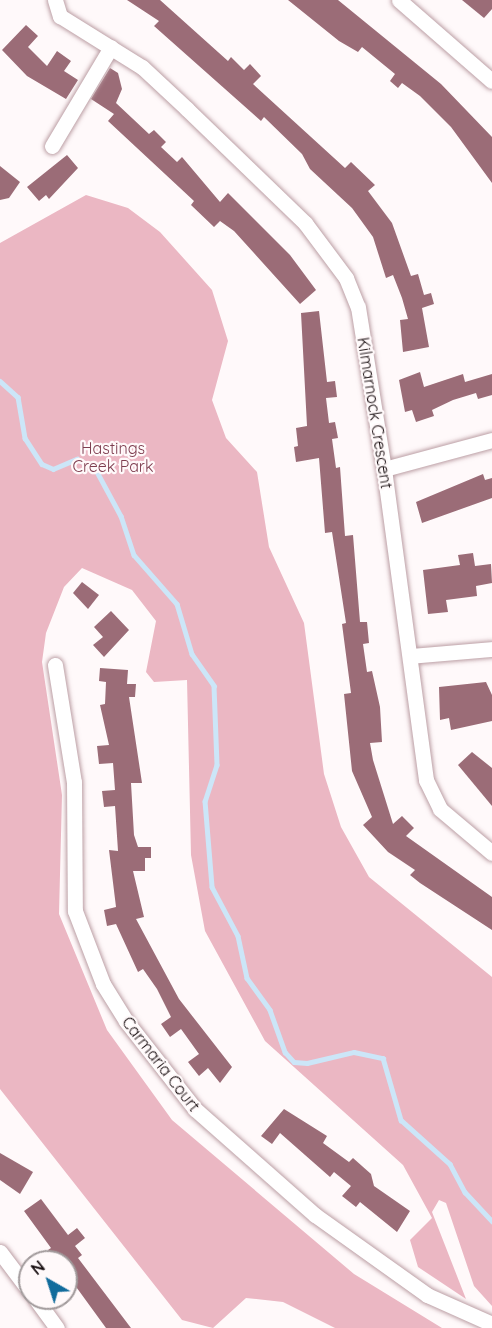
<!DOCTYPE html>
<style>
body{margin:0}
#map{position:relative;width:492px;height:1328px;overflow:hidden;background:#fff9fa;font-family:Quicksand,sans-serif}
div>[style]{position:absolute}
.forest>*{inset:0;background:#ebb7c3}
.stream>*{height:4.5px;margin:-2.25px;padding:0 2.25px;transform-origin:2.25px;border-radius:2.25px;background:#cce6f8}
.building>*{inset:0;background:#9b6c77}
.roads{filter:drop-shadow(0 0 2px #bc9fa5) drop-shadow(0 0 2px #bc9fa5)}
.street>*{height:15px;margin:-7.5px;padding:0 7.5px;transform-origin:7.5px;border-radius:7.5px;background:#fff}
span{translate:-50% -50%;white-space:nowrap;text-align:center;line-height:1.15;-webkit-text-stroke:4.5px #fff9fa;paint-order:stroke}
.street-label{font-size:16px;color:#150b0d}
.park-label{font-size:16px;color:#7e3d4f}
.north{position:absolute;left:18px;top:1250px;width:60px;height:60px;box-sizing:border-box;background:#fff9fa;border:2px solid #a19a9b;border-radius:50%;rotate:321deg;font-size:16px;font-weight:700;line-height:24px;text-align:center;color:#150b0d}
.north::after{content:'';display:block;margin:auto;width:21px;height:27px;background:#116c9c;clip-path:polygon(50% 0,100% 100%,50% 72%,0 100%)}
</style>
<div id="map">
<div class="forest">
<div style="clip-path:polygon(86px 195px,128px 208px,160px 232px,212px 290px,228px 341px,212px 400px,226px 438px,257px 472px,269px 547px,304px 623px,324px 774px,341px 827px,369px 877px,492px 977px,492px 1306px,474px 1286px,446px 1203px,439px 1200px,432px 1212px,466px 1299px,418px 1267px,410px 1240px,432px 1218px,403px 1165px,265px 1041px,205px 931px,191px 855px,187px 680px,154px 682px,146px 672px,156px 621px,132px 590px,82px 568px,64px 587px,46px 633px,42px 662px,62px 795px,59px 914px,107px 1030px,172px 1120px,354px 1274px,442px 1328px,335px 1328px,283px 1302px,246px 1298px,213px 1328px,182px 1320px,0 1089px,0 243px)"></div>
</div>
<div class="stream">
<div style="left:0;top:381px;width:24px;rotate:42deg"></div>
<div style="left:18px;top:397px;width:42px;rotate:80.3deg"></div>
<div style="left:25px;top:438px;width:31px;rotate:57deg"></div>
<div style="left:42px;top:464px;width:12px;rotate:24deg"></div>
<div style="left:53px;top:469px;width:26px;rotate:-23deg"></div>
<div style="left:77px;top:459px;width:20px;rotate:27deg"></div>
<div style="left:95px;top:468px;width:55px;rotate:61.6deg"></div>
<div style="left:121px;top:516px;width:41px;rotate:71.6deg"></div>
<div style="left:134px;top:555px;width:65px;rotate:48.7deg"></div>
<div style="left:177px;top:604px;width:52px;rotate:73.3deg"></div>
<div style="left:192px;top:654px;width:39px;rotate:55deg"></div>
<div style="left:214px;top:686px;width:79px;rotate:87.8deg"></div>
<div style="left:217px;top:765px;width:38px;rotate:108deg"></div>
<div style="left:205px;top:801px;width:86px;rotate:85.3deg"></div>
<div style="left:212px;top:887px;width:55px;rotate:62deg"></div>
<div style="left:238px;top:936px;width:43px;rotate:77.9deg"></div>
<div style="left:247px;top:978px;width:39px;rotate:54deg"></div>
<div style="left:270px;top:1010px;width:45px;rotate:70.3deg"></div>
<div style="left:285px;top:1052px;width:13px;rotate:48deg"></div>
<div style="left:294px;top:1062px;width:13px;rotate:4deg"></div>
<div style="left:307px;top:1063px;width:48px;rotate:-13.2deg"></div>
<div style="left:354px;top:1052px;width:30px;rotate:12deg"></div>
<div style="left:383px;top:1058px;width:65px;rotate:73.8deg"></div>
<div style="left:401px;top:1120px;width:66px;rotate:41.9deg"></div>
<div style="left:450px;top:1164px;width:32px;rotate:62deg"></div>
<div style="left:465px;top:1192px;width:40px;rotate:47deg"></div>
</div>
<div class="building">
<div style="clip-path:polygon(127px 0,160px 0,228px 61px,231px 57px,244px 70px,250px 64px,261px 76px,253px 84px,345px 168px,351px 162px,375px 185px,368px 191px,392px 223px,411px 276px,418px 274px,424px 295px,431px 293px,434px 304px,422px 308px,429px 347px,403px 352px,400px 320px,408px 319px,402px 298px,393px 275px,386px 278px,373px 237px,352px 208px,310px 169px,302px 154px,264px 117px,261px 121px,154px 26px,159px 21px)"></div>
<div style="clip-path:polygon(288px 0,338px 0,441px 84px,492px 137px,492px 183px,451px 127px,420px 96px,402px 83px,398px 88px,390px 81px,395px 74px,362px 47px,358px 52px,339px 41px)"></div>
<div style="clip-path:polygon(462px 0,492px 0,492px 9px,484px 18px)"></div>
<div style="clip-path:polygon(26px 25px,38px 36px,28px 47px,47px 66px,57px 51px,71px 61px,64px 71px,78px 80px,66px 99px,27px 76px,2px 50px)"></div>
<div style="clip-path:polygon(110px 68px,118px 73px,122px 89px,116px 103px,149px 134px,154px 130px,166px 142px,161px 147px,177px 162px,182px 157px,220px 202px,228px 193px,290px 255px,316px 290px,300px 304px,234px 231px,220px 221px,214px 227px,191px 205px,194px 201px,108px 121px,114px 114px,91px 99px)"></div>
<div style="clip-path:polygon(67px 155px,78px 168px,49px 199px,46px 195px,39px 201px,27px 187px)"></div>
<div style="clip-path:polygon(0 166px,20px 182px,9px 198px,0 200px)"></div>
<div style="clip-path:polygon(319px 311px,327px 382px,335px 381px,337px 397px,326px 398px,329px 423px,335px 422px,338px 438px,332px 439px,336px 468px,340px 467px,345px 536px,353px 535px,360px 622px,367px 622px,369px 643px,363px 644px,367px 672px,372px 671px,380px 707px,382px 742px,370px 743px,373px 760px,393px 824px,402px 816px,414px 828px,406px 836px,492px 897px,492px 930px,420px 883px,410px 875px,415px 870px,388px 852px,363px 825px,372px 817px,352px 771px,344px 694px,351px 693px,342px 624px,346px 623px,332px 532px,325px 533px,319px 458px,296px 462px,294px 447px,298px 446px,296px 428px,307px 426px,301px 313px)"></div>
<div style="clip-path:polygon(420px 372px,424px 387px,463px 374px,465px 382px,492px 374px,492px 395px,478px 399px,476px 393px,453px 400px,432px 410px,434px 416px,416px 422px,412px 410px,405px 412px,399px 380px)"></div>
<div style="clip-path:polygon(483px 474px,485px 480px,492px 478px,492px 498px,422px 523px,416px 502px)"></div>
<div style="clip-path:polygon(473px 553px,475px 566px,491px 564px,492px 583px,476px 586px,477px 596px,446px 600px,448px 612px,428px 614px,423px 570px,460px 565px,458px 555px)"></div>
<div style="clip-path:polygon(82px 582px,99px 595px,88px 609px,73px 593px)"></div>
<div style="clip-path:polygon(111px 611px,129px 630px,104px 657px,93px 645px,103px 637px,94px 627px)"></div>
<div style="clip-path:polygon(100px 668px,128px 670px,127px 684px,136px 684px,135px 697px,129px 697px,142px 783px,131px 783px,134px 835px,138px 847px,151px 847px,151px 858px,145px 858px,145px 871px,133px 871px,144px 917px,136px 919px,179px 999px,232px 1067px,220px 1083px,208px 1068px,199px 1076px,188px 1062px,199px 1054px,181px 1029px,170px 1037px,161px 1024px,171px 1017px,157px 989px,143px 969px,138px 972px,116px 924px,107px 926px,104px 910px,116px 907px,109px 850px,118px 851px,115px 806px,104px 807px,102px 791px,115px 790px,113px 763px,99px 764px,97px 746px,109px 745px,100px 705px,105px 704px,106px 682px,99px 681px)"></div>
<div style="clip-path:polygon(486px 682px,492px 695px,492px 721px,451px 730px,449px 718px,440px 720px,439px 687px)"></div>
<div style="clip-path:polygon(472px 752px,492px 768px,492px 806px,458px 765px)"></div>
<div style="clip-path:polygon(284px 1109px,327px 1136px,323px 1143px,349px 1162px,353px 1158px,371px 1174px,374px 1186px,410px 1211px,397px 1232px,360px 1202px,356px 1207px,342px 1196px,351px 1186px,334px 1172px,330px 1177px,280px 1133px,272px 1144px,261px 1136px)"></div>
<div style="clip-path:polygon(0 1153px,33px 1172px,20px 1194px,0 1180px)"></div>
<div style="clip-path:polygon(41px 1199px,68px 1235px,77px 1228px,85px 1238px,75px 1246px,82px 1255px,78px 1258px,131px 1328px,106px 1328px,66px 1273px,66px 1262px,57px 1262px,48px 1250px,51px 1248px,24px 1211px)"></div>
</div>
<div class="roads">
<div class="street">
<div style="left:55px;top:0;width:17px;rotate:73deg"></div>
<div style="left:60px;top:16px;width:97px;rotate:31.9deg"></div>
<div style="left:142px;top:67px;width:62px;rotate:43deg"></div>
<div style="left:187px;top:109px;width:164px;rotate:44deg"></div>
<div style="left:305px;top:223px;width:69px;rotate:53.3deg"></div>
<div style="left:346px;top:278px;width:31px;rotate:68deg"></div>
<div style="left:358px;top:307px;width:164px;rotate:80.9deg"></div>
<div style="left:384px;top:469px;width:314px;rotate:82.3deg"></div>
<div style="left:426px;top:780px;width:32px;rotate:64deg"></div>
<div style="left:440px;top:809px;width:68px;rotate:40.2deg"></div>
<div style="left:399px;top:0;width:123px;rotate:41.1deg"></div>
<div style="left:52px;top:146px;width:115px;rotate:-59.2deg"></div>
<div style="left:384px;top:469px;width:112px;rotate:-15deg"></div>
<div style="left:410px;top:656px;width:82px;rotate:-4.9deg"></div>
<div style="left:55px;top:665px;width:119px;rotate:80.8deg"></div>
<div style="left:74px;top:782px;width:129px;rotate:89.6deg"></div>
<div style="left:75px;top:911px;width:78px;rotate:69deg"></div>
<div style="left:103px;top:984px;width:44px;rotate:58.1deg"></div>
<div style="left:126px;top:1021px;width:112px;rotate:51.9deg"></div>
<div style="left:195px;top:1109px;width:160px;rotate:41.5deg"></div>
<div style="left:315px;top:1215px;width:138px;rotate:35.5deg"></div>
<div style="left:427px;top:1295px;width:71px;rotate:24deg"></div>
<div style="left:0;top:1252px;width:50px;rotate:53.1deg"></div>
<div style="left:35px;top:1298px;width:37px;rotate:54deg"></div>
</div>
</div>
<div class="street-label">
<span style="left:375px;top:413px;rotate:81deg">Kilmarnock Crescent</span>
<span style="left:161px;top:1064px;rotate:52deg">Carmaria Court</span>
</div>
<div class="park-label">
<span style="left:113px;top:457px">Hastings<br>Creek Park</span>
</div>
<div class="north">N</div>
</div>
